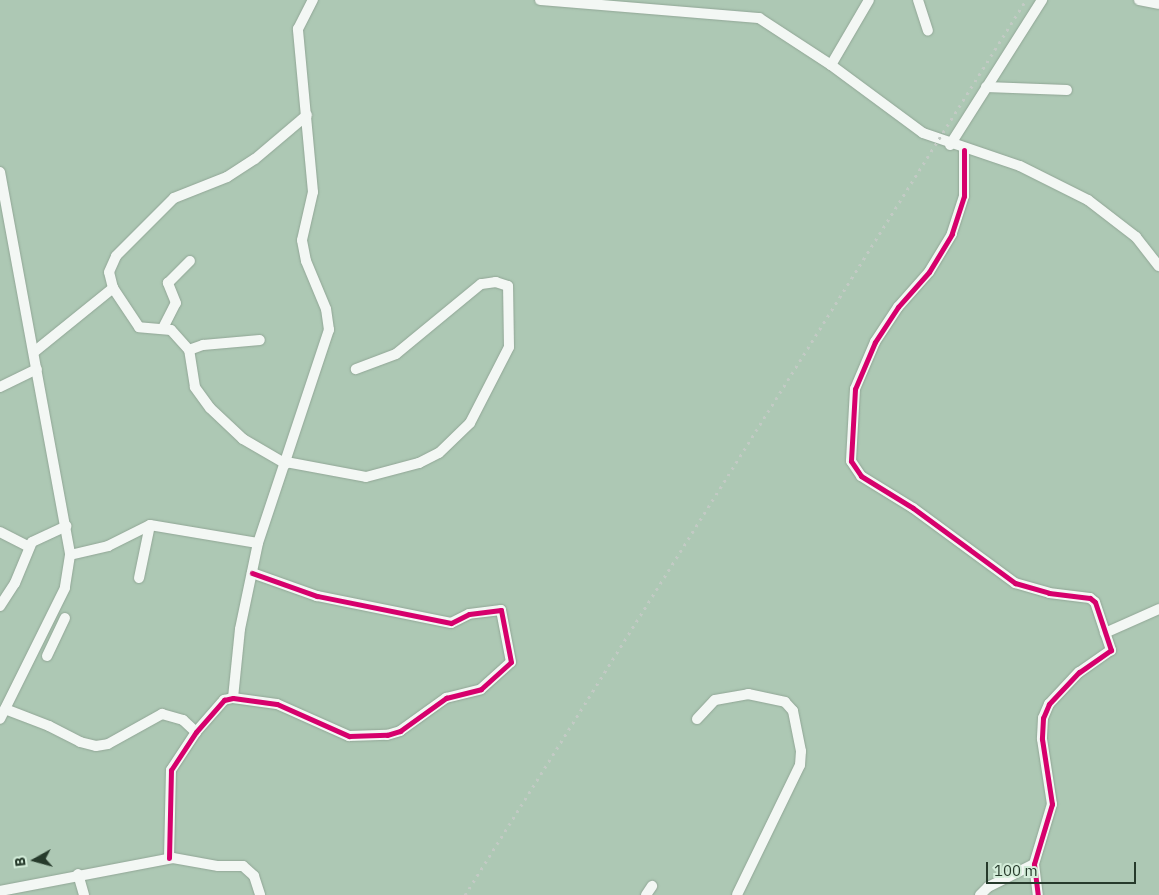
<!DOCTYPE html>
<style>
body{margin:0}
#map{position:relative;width:1159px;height:895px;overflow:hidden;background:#adc8b4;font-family:"IBM Plex Sans",sans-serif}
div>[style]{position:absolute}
.roads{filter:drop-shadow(0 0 1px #91a696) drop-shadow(0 0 1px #91a696)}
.street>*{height:10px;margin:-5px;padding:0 5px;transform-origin:5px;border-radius:5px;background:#f3f7f4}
.rail>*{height:3px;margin-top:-1.5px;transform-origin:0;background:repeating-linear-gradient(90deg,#c2cac4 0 2.5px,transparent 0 7.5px)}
.cycleway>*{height:5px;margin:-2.5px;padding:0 2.5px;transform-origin:2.5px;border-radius:2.5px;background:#d6006c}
span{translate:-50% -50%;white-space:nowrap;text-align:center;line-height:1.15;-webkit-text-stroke:4px #d4edda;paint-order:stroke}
.north{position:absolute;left:10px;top:835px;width:50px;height:50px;-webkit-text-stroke:4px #d4edda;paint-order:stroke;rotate:263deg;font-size:14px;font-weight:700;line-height:20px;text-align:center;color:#263a2b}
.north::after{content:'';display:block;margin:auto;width:18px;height:22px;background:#263a2b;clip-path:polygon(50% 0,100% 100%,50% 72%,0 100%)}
.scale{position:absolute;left:986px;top:862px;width:150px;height:22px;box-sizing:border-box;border:2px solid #263a2b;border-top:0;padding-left:6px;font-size:15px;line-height:18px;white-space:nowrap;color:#263a2b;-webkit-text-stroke:4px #d4edda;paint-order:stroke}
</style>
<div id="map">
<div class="roads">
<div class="street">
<div style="left:540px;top:0;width:220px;rotate:4.7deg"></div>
<div style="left:759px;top:18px;width:86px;rotate:33.1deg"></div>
<div style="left:831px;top:65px;width:114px;rotate:36.5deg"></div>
<div style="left:923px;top:133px;width:102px;rotate:18.8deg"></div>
<div style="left:1020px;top:166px;width:76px;rotate:26.6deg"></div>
<div style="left:1088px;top:200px;width:61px;rotate:37.6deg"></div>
<div style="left:1136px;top:237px;width:37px;rotate:52deg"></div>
<div style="left:918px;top:0;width:32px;rotate:72deg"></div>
<div style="left:1139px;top:0;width:20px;rotate:11deg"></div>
<div style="left:831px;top:65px;width:75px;rotate:-59.7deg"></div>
<div style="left:986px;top:87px;width:81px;rotate:2.1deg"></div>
<div style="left:950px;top:145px;width:172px;rotate:-57.6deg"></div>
<div style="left:964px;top:150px;width:46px;rotate:90deg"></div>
<div style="left:964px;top:196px;width:40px;rotate:108deg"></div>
<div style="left:952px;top:234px;width:44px;rotate:121.2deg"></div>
<div style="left:929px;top:272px;width:47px;rotate:131.5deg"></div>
<div style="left:898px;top:307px;width:42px;rotate:123.3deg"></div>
<div style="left:875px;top:342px;width:51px;rotate:113.1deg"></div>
<div style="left:855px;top:389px;width:72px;rotate:93.2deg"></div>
<div style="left:851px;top:461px;width:18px;rotate:56deg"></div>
<div style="left:861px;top:476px;width:61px;rotate:31.6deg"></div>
<div style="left:913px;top:508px;width:127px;rotate:36.3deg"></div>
<div style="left:1015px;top:583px;width:35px;rotate:16deg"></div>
<div style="left:1049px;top:593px;width:41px;rotate:7deg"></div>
<div style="left:1090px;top:598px;width:6px;rotate:39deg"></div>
<div style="left:1095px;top:602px;width:51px;rotate:71.6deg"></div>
<div style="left:1111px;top:650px;width:39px;rotate:145deg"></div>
<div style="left:1079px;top:672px;width:44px;rotate:133.2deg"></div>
<div style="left:1049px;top:704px;width:15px;rotate:113deg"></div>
<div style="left:1043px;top:718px;width:21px;rotate:93deg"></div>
<div style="left:1042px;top:739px;width:66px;rotate:81.3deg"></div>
<div style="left:1052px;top:804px;width:63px;rotate:106.7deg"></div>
<div style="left:1034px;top:864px;width:31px;rotate:83deg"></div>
<div style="left:0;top:172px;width:389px;rotate:79.6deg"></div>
<div style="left:70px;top:555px;width:33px;rotate:99deg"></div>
<div style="left:65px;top:588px;width:146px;rotate:116.4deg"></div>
<div style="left:163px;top:328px;width:28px;rotate:-63deg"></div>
<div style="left:176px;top:303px;width:22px;rotate:-112deg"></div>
<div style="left:168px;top:283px;width:31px;rotate:-45deg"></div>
<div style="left:189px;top:350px;width:15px;rotate:-20deg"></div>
<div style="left:203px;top:345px;width:57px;rotate:-5deg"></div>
<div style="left:34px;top:352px;width:102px;rotate:-39deg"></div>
<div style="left:0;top:387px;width:41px;rotate:-25.9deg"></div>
<div style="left:286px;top:462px;width:81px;rotate:10.6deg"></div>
<div style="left:366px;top:477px;width:55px;rotate:-14.8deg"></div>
<div style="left:419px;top:463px;width:22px;rotate:-27deg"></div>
<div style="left:439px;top:453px;width:43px;rotate:-44.1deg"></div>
<div style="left:470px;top:423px;width:85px;rotate:-62.8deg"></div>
<div style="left:509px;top:347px;width:61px;rotate:-90.9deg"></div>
<div style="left:508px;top:286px;width:13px;rotate:-162deg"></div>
<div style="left:496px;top:282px;width:15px;rotate:172deg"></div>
<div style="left:481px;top:284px;width:110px;rotate:140.5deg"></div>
<div style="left:396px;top:354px;width:43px;rotate:159.4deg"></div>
<div style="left:286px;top:464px;width:50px;rotate:-149.8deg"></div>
<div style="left:243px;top:439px;width:45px;rotate:-136.8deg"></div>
<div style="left:210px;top:408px;width:26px;rotate:-126deg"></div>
<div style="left:195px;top:387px;width:37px;rotate:-99deg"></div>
<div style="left:189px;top:350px;width:27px;rotate:-132deg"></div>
<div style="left:171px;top:330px;width:32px;rotate:-175deg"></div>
<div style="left:139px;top:327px;width:47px;rotate:-123.7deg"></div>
<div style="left:113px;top:288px;width:16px;rotate:-104deg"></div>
<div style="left:109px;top:272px;width:17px;rotate:-66deg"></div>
<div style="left:116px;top:256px;width:82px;rotate:-45deg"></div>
<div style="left:174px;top:198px;width:57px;rotate:-21.6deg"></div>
<div style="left:227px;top:177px;width:33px;rotate:-33deg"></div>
<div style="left:255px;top:159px;width:68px;rotate:-40.2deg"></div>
<div style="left:0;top:532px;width:33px;rotate:27deg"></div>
<div style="left:70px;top:555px;width:39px;rotate:-13deg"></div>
<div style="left:108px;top:546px;width:47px;rotate:-26.6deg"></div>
<div style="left:150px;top:525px;width:109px;rotate:9.5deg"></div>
<div style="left:139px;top:578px;width:54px;rotate:-78.3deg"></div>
<div style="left:0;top:606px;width:27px;rotate:-57deg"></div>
<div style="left:15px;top:583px;width:44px;rotate:-67.5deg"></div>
<div style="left:32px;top:542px;width:38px;rotate:-25deg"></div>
<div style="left:1105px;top:633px;width:59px;rotate:-24deg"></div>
<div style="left:47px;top:656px;width:42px;rotate:-64.7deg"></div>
<div style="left:233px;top:698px;width:69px;rotate:-84.2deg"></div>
<div style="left:240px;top:629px;width:88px;rotate:-78.2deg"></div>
<div style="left:258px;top:543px;width:225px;rotate:-71.6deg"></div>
<div style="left:329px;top:330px;width:21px;rotate:-98deg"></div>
<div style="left:326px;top:309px;width:52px;rotate:-112.6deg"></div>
<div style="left:306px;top:261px;width:21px;rotate:-101deg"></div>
<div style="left:302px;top:240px;width:49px;rotate:-77.1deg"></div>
<div style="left:313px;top:192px;width:164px;rotate:-95.3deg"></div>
<div style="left:298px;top:29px;width:33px;rotate:-63deg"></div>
<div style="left:5px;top:709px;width:47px;rotate:21.1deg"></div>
<div style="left:49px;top:726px;width:35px;rotate:27deg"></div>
<div style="left:80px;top:742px;width:16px;rotate:14deg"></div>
<div style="left:96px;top:746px;width:12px;rotate:-9deg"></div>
<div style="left:108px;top:744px;width:62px;rotate:-29.1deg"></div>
<div style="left:162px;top:714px;width:22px;rotate:16deg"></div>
<div style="left:183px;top:720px;width:18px;rotate:43deg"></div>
<div style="left:697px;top:719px;width:26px;rotate:-47deg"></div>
<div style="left:715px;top:700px;width:34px;rotate:-10deg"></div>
<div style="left:748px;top:694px;width:38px;rotate:12deg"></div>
<div style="left:785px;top:702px;width:12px;rotate:48deg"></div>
<div style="left:793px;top:711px;width:41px;rotate:78.7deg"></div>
<div style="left:801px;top:751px;width:14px;rotate:94deg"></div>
<div style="left:800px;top:765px;width:144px;rotate:115.9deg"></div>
<div style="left:169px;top:858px;width:88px;rotate:-88.7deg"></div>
<div style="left:171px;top:770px;width:45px;rotate:-56.7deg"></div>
<div style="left:196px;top:732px;width:43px;rotate:-48.8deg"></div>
<div style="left:224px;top:700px;width:9px;rotate:-13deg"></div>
<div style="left:233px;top:698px;width:44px;rotate:7.8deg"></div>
<div style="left:277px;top:704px;width:79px;rotate:24deg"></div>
<div style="left:349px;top:736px;width:38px;rotate:-2deg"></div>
<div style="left:387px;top:735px;width:14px;rotate:-17deg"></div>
<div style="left:400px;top:731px;width:57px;rotate:-35.7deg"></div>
<div style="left:446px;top:698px;width:36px;rotate:-14deg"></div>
<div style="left:481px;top:689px;width:40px;rotate:-42deg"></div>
<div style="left:511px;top:662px;width:53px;rotate:-100.9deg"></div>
<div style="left:501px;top:610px;width:32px;rotate:173deg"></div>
<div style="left:469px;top:614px;width:20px;rotate:153deg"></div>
<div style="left:451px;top:623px;width:137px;rotate:-168.6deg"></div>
<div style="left:317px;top:596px;width:69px;rotate:-160.5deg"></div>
<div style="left:78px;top:874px;width:22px;rotate:74deg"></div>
<div style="left:0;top:891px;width:176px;rotate:-10.8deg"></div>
<div style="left:173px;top:858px;width:46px;rotate:10.1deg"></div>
<div style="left:218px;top:866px;width:25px"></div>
<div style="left:243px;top:866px;width:15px;rotate:42deg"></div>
<div style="left:254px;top:876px;width:20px;rotate:72deg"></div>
<div style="left:646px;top:895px;width:11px;rotate:-56deg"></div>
<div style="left:980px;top:895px;width:11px;rotate:-45deg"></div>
<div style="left:988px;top:887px;width:51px;rotate:-26.6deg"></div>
</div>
</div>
<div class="rail">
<div style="left:465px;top:895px;width:1056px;rotate:-57.92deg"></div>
</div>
<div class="cycleway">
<div style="left:964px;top:150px;width:46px;rotate:90deg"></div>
<div style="left:964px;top:196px;width:40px;rotate:108deg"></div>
<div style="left:952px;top:234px;width:44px;rotate:121.2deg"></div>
<div style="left:929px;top:272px;width:47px;rotate:131.5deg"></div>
<div style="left:898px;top:307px;width:42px;rotate:123.3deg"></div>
<div style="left:875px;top:342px;width:51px;rotate:113.1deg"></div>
<div style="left:855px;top:389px;width:72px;rotate:93.2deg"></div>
<div style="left:851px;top:461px;width:18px;rotate:56deg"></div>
<div style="left:861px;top:476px;width:61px;rotate:31.6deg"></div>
<div style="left:913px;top:508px;width:127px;rotate:36.3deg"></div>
<div style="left:1015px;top:583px;width:35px;rotate:16deg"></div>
<div style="left:1049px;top:593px;width:41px;rotate:7deg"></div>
<div style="left:1090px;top:598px;width:6px;rotate:39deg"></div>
<div style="left:1095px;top:602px;width:51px;rotate:71.6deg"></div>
<div style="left:1111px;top:650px;width:39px;rotate:145deg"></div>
<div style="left:1079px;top:672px;width:44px;rotate:133.2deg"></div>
<div style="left:1049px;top:704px;width:15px;rotate:113deg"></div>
<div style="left:1043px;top:718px;width:21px;rotate:93deg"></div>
<div style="left:1042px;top:739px;width:66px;rotate:81.3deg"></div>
<div style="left:1052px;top:804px;width:63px;rotate:106.7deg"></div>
<div style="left:1034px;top:864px;width:31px;rotate:83deg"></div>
<div style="left:169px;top:858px;width:88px;rotate:-88.7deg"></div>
<div style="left:171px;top:770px;width:45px;rotate:-56.7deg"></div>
<div style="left:196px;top:732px;width:43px;rotate:-48.8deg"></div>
<div style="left:224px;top:700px;width:9px;rotate:-13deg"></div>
<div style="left:233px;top:698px;width:44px;rotate:7.8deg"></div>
<div style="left:277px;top:704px;width:79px;rotate:24deg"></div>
<div style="left:349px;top:736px;width:38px;rotate:-2deg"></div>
<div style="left:387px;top:735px;width:14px;rotate:-17deg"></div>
<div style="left:400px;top:731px;width:57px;rotate:-35.7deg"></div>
<div style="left:446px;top:698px;width:36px;rotate:-14deg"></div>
<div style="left:481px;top:689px;width:40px;rotate:-42deg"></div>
<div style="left:511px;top:662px;width:53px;rotate:-100.9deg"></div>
<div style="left:501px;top:610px;width:32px;rotate:173deg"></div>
<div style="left:469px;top:614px;width:20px;rotate:153deg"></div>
<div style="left:451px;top:623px;width:137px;rotate:-168.6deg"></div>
<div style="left:317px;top:596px;width:69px;rotate:-160.5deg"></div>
</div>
<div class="north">B</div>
<div class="scale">100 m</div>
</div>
